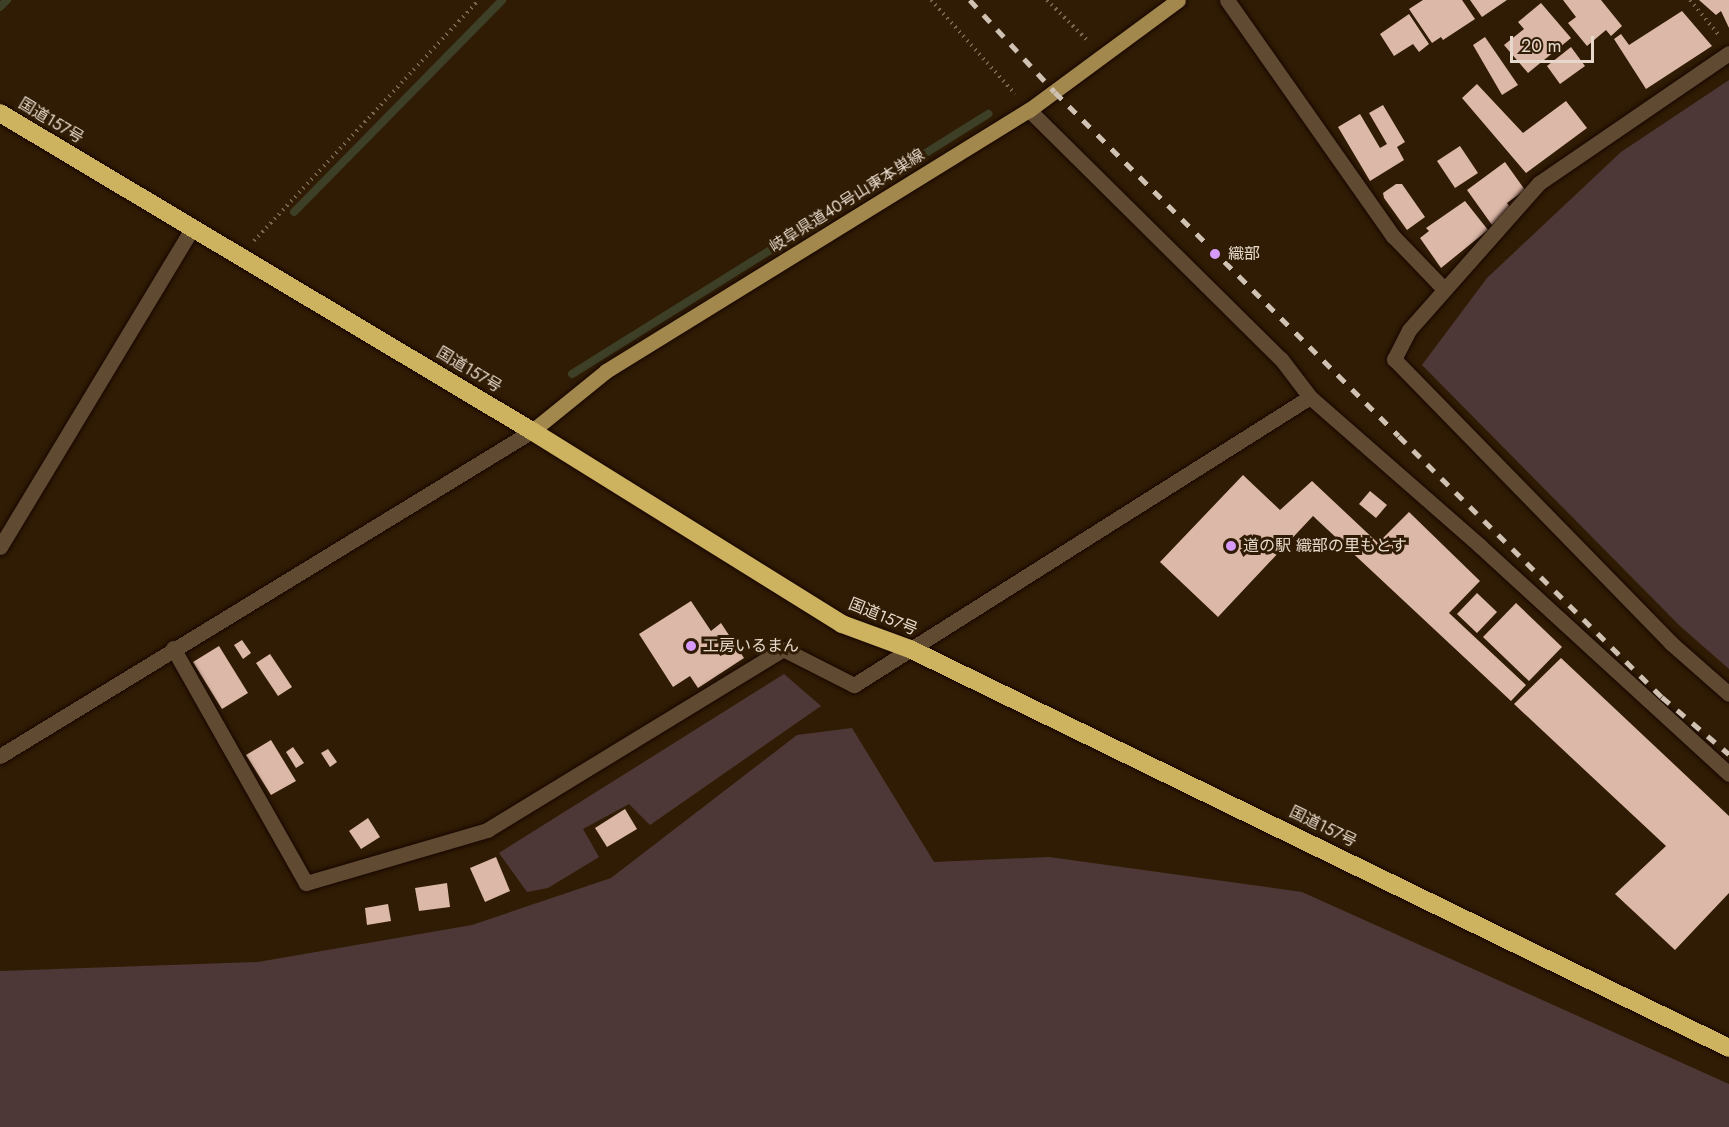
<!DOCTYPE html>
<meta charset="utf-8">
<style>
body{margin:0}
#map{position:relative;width:1729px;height:1127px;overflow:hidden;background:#301c04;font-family:Jost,"Noto Sans JP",sans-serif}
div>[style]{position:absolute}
.green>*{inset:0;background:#4e3837}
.stream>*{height:8px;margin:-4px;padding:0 4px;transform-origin:4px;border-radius:4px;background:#3d4027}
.building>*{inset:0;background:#dcb8a8}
.path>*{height:4px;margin-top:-2px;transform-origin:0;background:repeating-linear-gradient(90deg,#786753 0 1.5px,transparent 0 6px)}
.roads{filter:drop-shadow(0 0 2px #170600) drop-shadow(0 0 2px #170600)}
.street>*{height:15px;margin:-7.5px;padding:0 7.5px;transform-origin:7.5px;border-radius:7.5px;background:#614a32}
.primary>*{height:15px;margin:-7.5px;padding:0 7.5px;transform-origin:7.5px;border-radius:7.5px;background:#a2884d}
.highway>*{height:18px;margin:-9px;padding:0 9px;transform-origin:9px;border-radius:9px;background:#cdb25f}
.rail>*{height:4.5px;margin-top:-2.25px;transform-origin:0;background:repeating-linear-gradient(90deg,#d0c2b3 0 10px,transparent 0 20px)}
.dots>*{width:16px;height:16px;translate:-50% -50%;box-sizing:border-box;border:3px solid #301c04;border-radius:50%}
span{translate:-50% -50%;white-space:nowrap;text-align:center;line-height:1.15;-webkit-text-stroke:6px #301c04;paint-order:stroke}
.street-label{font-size:16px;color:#e6d9cb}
.poi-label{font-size:16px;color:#e6d9cb}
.left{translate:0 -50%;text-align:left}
.scale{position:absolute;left:1510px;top:36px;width:84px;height:27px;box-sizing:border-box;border:3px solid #e6d9cb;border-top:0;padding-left:8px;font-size:18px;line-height:21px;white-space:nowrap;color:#e6d9cb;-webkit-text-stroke:4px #301c04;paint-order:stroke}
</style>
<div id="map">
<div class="green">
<div style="clip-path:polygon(1729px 80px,1729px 669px,1680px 626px,1422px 365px,1487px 278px,1621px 152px)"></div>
<div style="clip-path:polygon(784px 674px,821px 706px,650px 825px,629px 804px,583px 829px,599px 857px,548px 888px,527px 892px,499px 853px)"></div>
<div style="clip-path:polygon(852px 728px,934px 862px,1049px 857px,1302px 892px,1729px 1084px,1729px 1127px,0 1127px,0 971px,258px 962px,472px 925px,611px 878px,797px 735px)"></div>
</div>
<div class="stream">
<div style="left:0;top:7px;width:10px;rotate:-45deg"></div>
<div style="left:294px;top:212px;width:297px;rotate:-45.5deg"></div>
<div style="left:572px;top:374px;width:491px;rotate:-32deg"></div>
</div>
<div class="building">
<div style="clip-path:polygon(1423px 0,1462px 0,1475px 19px,1443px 40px,1441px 37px,1432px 43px,1409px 9px)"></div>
<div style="clip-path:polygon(1470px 0,1507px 0,1482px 17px)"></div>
<div style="clip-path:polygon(1563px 0,1601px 0,1622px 26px,1611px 36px,1606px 30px,1587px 46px,1568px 23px,1576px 17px)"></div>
<div style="clip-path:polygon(1699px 0,1729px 0,1729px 28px,1721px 11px,1716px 15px)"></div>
<div style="clip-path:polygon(1541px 3px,1571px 38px,1528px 73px,1504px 45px,1524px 29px,1518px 22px)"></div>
<div style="clip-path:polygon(1682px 11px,1712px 46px,1646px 89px,1614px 39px,1621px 34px,1629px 45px)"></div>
<div style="clip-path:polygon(1409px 14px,1429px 44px,1419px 52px,1413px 44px,1394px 56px,1380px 34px)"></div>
<div style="clip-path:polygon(1485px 37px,1518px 85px,1502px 95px,1473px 45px)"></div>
<div style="clip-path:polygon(1571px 47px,1585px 66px,1560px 84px,1547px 66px)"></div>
<div style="clip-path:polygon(1477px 84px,1523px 133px,1566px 101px,1587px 128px,1526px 173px,1462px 98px)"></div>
<div style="clip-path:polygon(1383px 105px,1405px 142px,1397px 147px,1404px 160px,1370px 181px,1338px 127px,1360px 114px,1380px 148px,1387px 144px,1369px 113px)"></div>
<div style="clip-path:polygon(1460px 146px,1478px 173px,1455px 188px,1437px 161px)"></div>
<div style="clip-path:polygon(1505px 162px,1525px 190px,1507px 203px,1512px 210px,1492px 225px,1467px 190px)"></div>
<div style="clip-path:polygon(1396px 184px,1402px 184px,1425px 217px,1407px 230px,1384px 198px,1383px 193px)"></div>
<div style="clip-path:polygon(1465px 201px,1488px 230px,1441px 268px,1420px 238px,1429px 231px,1426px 228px)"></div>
<div style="clip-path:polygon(1243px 475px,1280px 510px,1312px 481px,1378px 543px,1409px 512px,1480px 581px,1449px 613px,1526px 685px,1511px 701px,1313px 516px,1218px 617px,1160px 562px)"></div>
<div style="clip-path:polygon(1370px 491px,1387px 505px,1376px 518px,1359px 504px)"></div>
<div style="clip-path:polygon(1477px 593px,1497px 612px,1477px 633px,1457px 614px)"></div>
<div style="clip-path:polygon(691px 601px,711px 631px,721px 623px,744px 658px,698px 688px,690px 676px,673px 687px,639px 634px)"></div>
<div style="clip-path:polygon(1516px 603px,1562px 647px,1529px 681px,1483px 637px)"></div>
<div style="clip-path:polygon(242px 640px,251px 653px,243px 659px,234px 645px)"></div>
<div style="clip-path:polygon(219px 646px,248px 693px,222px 709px,193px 662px)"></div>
<div style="clip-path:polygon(270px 654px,292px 687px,278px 696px,256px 663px)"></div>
<div style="clip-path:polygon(1561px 658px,1729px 816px,1729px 893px,1675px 950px,1615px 894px,1666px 846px,1514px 704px)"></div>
<div style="clip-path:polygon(271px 740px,296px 781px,271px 795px,246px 755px)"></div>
<div style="clip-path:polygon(293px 747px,304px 763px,296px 768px,286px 752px)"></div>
<div style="clip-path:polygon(328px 749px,337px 762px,330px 767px,321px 753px)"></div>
<div style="clip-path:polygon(625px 809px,637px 829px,607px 847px,595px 828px)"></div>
<div style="clip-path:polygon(368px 818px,380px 837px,361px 849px,349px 831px)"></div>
<div style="clip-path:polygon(496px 857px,510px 891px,485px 902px,470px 868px)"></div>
<div style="clip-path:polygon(447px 883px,450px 907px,419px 911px,415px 888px)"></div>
<div style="clip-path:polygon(388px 904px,391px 921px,367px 925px,365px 908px)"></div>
</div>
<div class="path">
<div style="left:931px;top:0;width:126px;rotate:48.2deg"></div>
<div style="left:1047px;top:0;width:58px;rotate:45deg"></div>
<div style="left:1690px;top:0;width:44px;rotate:50.5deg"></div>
<div style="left:254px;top:241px;width:330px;rotate:-47deg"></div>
</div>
<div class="roads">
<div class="street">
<div style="left:1227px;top:0;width:289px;rotate:54.9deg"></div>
<div style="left:1393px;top:236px;width:74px;rotate:46.1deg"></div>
<div style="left:1729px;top:53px;width:230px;rotate:145.6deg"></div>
<div style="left:1539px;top:183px;width:196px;rotate:131.5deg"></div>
<div style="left:1409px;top:330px;width:33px;rotate:117deg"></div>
<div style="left:1394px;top:359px;width:397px;rotate:45.7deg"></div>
<div style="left:1671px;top:643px;width:77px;rotate:41.3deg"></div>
<div style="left:1029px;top:110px;width:354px;rotate:44.7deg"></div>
<div style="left:1281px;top:359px;width:48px;rotate:52.7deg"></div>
<div style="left:1310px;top:397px;width:225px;rotate:41.2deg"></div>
<div style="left:1479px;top:545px;width:339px;rotate:42.5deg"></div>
<div style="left:0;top:547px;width:371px;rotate:-58.9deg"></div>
<div style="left:173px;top:648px;width:270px;rotate:60.5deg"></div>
<div style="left:306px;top:883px;width:189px;rotate:-16.3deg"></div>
<div style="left:487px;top:830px;width:347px;rotate:-31.4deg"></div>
<div style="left:783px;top:649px;width:80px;rotate:26.9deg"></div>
<div style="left:854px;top:685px;width:539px;rotate:-32.28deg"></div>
<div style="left:0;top:756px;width:623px;rotate:-31.42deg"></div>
</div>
<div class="primary">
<div style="left:532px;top:431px;width:95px;rotate:-39deg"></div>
<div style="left:606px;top:371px;width:497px;rotate:-31.7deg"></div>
<div style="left:1029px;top:110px;width:185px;rotate:-36.4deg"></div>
</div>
<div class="highway">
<div style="left:0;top:113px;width:620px;rotate:30.87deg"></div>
<div style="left:532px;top:431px;width:365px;rotate:31.9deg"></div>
<div style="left:842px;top:624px;width:72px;rotate:20.2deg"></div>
<div style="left:910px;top:649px;width:911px;rotate:25.97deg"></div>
</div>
</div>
<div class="rail">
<div style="left:970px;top:0;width:125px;rotate:47.3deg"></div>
<div style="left:1055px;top:92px;width:486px;rotate:45deg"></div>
<div style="left:1399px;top:436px;width:371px;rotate:44.8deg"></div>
<div style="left:1662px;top:697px;width:88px;rotate:40.4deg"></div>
</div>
<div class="dots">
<div style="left:1215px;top:254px;background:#d69bfa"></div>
<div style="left:1231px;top:546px;background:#d69bfa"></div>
<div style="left:691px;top:646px;background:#d69bfa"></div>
</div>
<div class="street-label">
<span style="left:51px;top:121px;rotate:31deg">国道157号</span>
<span style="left:847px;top:201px;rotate:-32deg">岐阜県道40号山東本巣線</span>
<span style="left:469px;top:370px;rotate:31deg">国道157号</span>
<span style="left:883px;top:617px;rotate:22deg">国道157号</span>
<span style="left:1323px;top:827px;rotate:26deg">国道157号</span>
</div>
<div class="poi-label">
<span class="left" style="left:1228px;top:254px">織部</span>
<span class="left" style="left:1243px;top:546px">道の駅 織部の里もとす</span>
<span class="left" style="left:703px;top:646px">工房いるまん</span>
</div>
<div class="scale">20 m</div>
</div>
